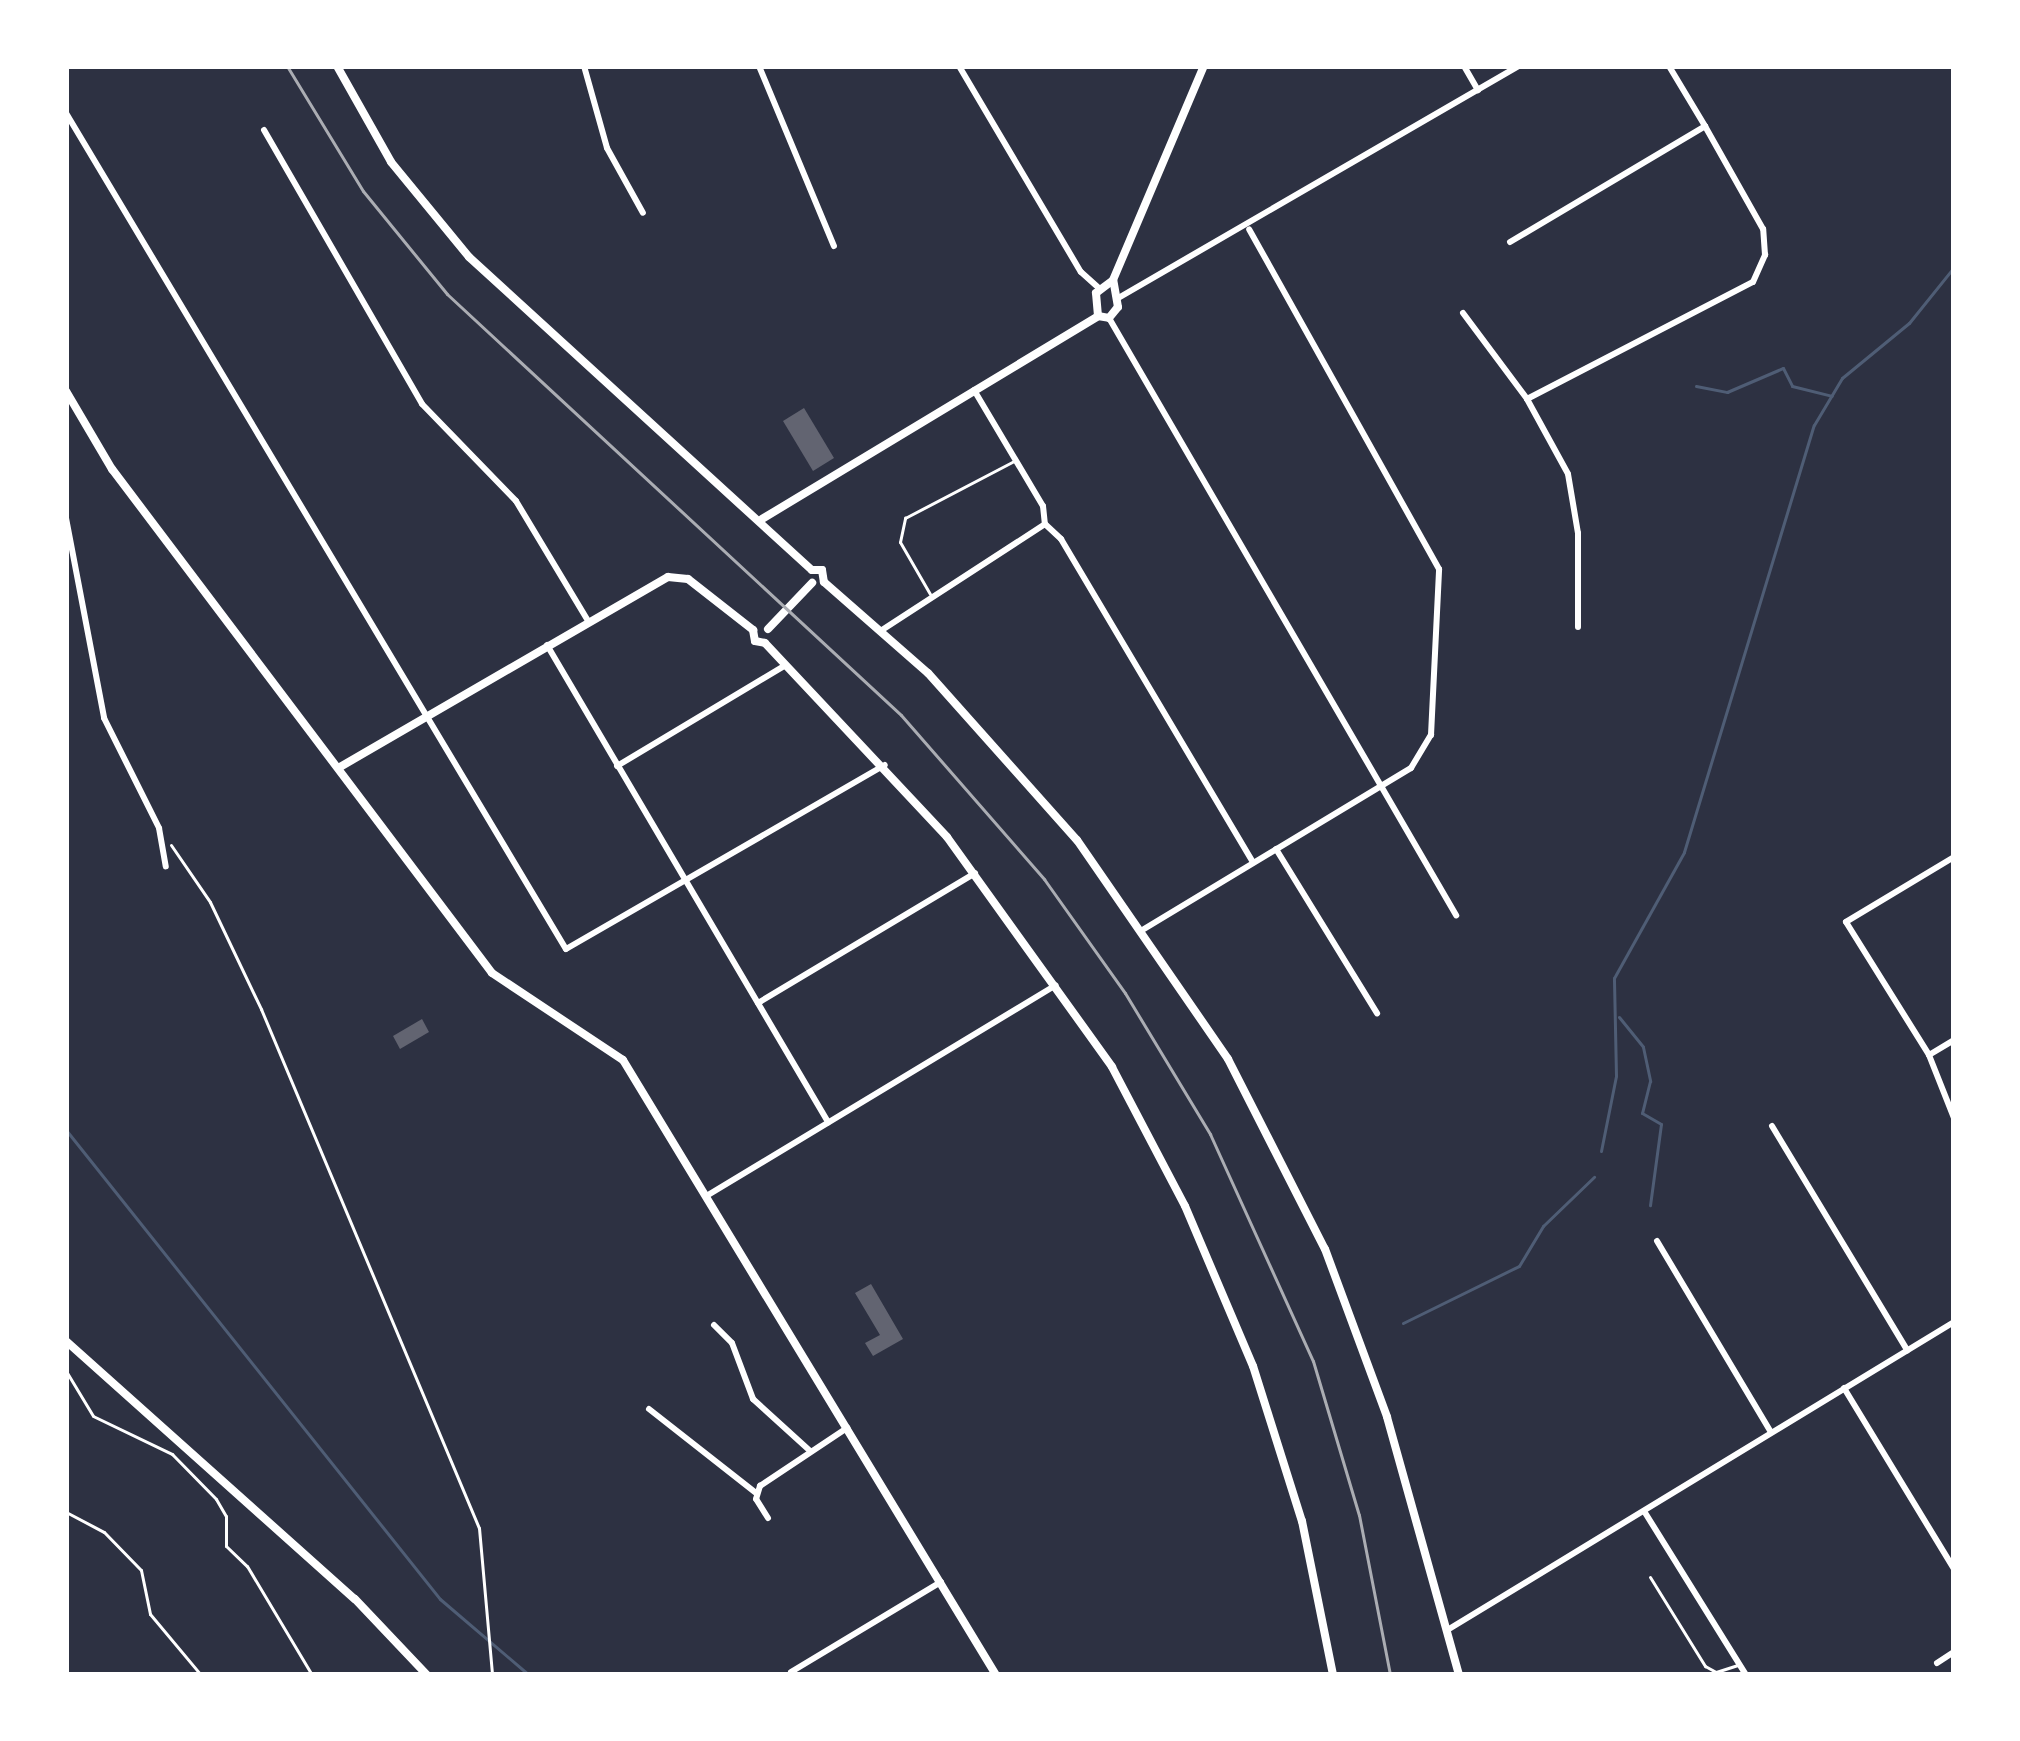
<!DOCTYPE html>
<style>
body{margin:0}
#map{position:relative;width:2020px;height:1741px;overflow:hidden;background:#2d3142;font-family:"Nunito Sans",sans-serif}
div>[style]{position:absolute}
.stream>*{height:3px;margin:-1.5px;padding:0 1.5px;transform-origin:1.5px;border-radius:1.5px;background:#4f5d75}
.building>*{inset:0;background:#626471}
.path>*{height:3px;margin:-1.5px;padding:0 1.5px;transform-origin:1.5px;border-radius:1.5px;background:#fff}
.service>*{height:3px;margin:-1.5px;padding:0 1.5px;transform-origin:1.5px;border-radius:1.5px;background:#fff}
.minor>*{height:6px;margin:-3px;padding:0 3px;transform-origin:3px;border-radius:3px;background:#fff}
.tertiary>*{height:8px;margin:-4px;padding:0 4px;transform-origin:4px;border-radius:4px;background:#fff}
.rail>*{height:3px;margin:-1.5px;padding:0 1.5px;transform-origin:1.5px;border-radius:1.5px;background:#abadb3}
span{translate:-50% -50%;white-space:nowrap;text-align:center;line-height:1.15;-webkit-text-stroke:12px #fff;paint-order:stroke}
.frame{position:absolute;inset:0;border:69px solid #fff;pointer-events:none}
</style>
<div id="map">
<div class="stream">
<div style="left:1696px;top:386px;width:32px;rotate:11deg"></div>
<div style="left:1727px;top:392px;width:61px;rotate:-23.2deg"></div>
<div style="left:1783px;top:368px;width:20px;rotate:63deg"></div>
<div style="left:1792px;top:386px;width:41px;rotate:14deg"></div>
<div style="left:1619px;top:1017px;width:38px;rotate:51deg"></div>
<div style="left:1643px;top:1047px;width:35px;rotate:78deg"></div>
<div style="left:1650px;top:1081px;width:33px;rotate:104deg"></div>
<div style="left:1642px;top:1113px;width:22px;rotate:30deg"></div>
<div style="left:1661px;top:1124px;width:82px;rotate:97.7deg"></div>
<div style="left:66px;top:1130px;width:600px;rotate:51.43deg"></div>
<div style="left:440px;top:1599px;width:117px;rotate:40.5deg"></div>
<div style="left:1601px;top:1151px;width:76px;rotate:-78.7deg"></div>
<div style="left:1616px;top:1076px;width:98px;rotate:-91.2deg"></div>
<div style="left:1614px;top:978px;width:144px;rotate:-60.9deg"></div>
<div style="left:1684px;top:852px;width:446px;rotate:-73.1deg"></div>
<div style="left:1814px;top:425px;width:55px;rotate:-59.2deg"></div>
<div style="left:1842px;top:378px;width:87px;rotate:-39.4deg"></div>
<div style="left:1909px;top:323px;width:72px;rotate:-51.2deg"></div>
<div style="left:1403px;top:1323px;width:129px;rotate:-26.2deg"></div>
<div style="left:1519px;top:1266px;width:47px;rotate:-59deg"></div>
<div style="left:1543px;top:1226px;width:71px;rotate:-43.9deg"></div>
</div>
<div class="building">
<div style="clip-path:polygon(804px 408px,834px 458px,813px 471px,783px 421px)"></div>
<div style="clip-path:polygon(422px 1019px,429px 1032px,400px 1049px,393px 1036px)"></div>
<div style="clip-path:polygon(871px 1284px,903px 1339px,873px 1356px,865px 1343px,880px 1335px,855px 1293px)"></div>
</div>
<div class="path">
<div style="left:171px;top:845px;width:69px;rotate:55.6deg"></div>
<div style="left:210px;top:902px;width:119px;rotate:64.5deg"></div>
<div style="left:261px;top:1009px;width:563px;rotate:67.22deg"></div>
<div style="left:479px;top:1528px;width:148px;rotate:84.9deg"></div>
<div style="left:66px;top:1371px;width:52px;rotate:59deg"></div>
<div style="left:93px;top:1416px;width:88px;rotate:25.7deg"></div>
<div style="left:172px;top:1454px;width:63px;rotate:45.6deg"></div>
<div style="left:216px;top:1499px;width:20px;rotate:60deg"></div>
<div style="left:226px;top:1516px;width:30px;rotate:90deg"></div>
<div style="left:226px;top:1546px;width:29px;rotate:44deg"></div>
<div style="left:247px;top:1566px;width:127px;rotate:59.2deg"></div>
<div style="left:66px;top:1512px;width:43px;rotate:27.8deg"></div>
<div style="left:104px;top:1532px;width:53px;rotate:45.8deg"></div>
<div style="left:141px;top:1570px;width:45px;rotate:78.4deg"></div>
<div style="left:150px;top:1614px;width:80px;rotate:50.1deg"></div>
</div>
<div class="service">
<div style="left:930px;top:594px;width:60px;rotate:-120deg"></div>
<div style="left:900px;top:542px;width:25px;rotate:-78deg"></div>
<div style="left:905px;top:518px;width:123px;rotate:-27.6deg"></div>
<div style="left:1650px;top:1577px;width:105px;rotate:58.3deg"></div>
<div style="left:1705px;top:1666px;width:13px;rotate:29deg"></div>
<div style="left:1716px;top:1672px;width:22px;rotate:-18deg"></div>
</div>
<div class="minor">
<div style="left:584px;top:66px;width:85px;rotate:74.3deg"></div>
<div style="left:607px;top:148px;width:74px;rotate:61deg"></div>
<div style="left:759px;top:66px;width:195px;rotate:67.4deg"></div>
<div style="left:959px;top:66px;width:239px;rotate:59.4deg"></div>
<div style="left:1081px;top:272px;width:24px;rotate:42deg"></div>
<div style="left:1464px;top:66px;width:28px;rotate:60deg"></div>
<div style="left:1954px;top:102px;width:9px;rotate:90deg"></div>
<div style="left:66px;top:113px;width:974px;rotate:59.12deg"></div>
<div style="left:566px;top:949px;width:368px;rotate:-30deg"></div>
<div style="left:264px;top:130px;width:316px;rotate:60deg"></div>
<div style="left:422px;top:404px;width:135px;rotate:45.9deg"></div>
<div style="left:516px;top:501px;width:140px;rotate:59deg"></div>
<div style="left:1510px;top:242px;width:227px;rotate:-30.7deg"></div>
<div style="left:1705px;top:126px;width:70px;rotate:-121deg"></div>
<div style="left:1120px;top:297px;width:461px;rotate:-30.1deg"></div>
<div style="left:1463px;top:313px;width:107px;rotate:53.3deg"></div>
<div style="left:1527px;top:399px;width:85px;rotate:61.3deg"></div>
<div style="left:1568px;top:474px;width:60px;rotate:80.4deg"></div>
<div style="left:1578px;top:533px;width:94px;rotate:90deg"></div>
<div style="left:1109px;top:318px;width:691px;rotate:59.83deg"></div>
<div style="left:974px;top:390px;width:135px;rotate:59.3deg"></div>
<div style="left:1043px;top:506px;width:18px;rotate:84deg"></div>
<div style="left:1045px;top:524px;width:22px;rotate:43deg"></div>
<div style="left:1061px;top:539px;width:376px;rotate:59.3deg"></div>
<div style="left:1527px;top:399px;width:254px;rotate:-27.4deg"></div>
<div style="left:1753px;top:282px;width:30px;rotate:-66deg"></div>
<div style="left:1765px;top:255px;width:26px;rotate:-94deg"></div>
<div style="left:1763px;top:229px;width:118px;rotate:-119.4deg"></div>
<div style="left:66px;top:518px;width:204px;rotate:79.2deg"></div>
<div style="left:104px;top:718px;width:123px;rotate:63.4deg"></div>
<div style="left:159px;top:828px;width:39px;rotate:80deg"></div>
<div style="left:882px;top:630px;width:194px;rotate:-33deg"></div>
<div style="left:547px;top:645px;width:554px;rotate:59.5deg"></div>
<div style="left:617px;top:766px;width:195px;rotate:-30.9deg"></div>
<div style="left:1276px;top:849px;width:193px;rotate:58.4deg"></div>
<div style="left:1954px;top:857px;width:126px;rotate:149deg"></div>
<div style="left:1846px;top:922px;width:157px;rotate:58deg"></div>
<div style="left:1929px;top:1055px;width:68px;rotate:68.4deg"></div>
<div style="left:1144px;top:929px;width:312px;rotate:-31.1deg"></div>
<div style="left:1411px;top:768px;width:39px;rotate:-59deg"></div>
<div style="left:1431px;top:735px;width:166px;rotate:-87.2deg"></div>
<div style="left:1439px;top:569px;width:389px;rotate:-119.2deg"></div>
<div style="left:758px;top:1003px;width:253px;rotate:-30.9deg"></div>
<div style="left:1929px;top:1055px;width:29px;rotate:-31deg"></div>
<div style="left:1772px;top:1126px;width:262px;rotate:58.9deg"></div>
<div style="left:708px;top:1195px;width:406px;rotate:-31.1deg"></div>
<div style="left:1657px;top:1241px;width:222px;rotate:59.2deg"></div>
<div style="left:714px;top:1325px;width:25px;rotate:45deg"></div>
<div style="left:732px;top:1343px;width:60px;rotate:69.4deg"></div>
<div style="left:753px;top:1399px;width:76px;rotate:42.3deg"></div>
<div style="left:1844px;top:1388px;width:212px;rotate:58.7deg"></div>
<div style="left:649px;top:1409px;width:135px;rotate:38.1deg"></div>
<div style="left:1644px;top:1511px;width:193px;rotate:58.1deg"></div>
<div style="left:768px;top:1518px;width:22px;rotate:-122deg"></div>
<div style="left:756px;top:1499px;width:14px;rotate:-73deg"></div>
<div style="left:760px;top:1486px;width:105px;rotate:-33.7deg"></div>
<div style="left:1449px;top:1629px;width:591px;rotate:-31.3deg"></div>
<div style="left:1937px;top:1663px;width:20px;rotate:-33deg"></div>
<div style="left:791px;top:1672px;width:175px;rotate:-31deg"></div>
</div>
<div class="tertiary">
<div style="left:337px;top:66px;width:110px;rotate:60.6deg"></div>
<div style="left:391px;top:162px;width:123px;rotate:50.6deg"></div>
<div style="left:469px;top:257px;width:464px;rotate:42.4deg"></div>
<div style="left:1113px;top:280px;width:233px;rotate:-67deg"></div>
<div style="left:1098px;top:316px;width:11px;rotate:10deg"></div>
<div style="left:1109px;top:318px;width:14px;rotate:-51deg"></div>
<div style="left:1118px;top:307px;width:27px;rotate:-100deg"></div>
<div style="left:1098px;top:316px;width:23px;rotate:-95deg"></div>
<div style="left:1096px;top:293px;width:21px;rotate:-37deg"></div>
<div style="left:66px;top:391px;width:91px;rotate:59.5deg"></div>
<div style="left:112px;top:469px;width:631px;rotate:52.98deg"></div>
<div style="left:492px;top:973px;width:157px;rotate:33.6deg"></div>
<div style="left:623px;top:1060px;width:719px;rotate:58.76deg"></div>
<div style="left:762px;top:519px;width:393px;rotate:-31.1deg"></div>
<div style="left:812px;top:570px;width:10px"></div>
<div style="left:822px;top:570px;width:12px;rotate:81deg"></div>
<div style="left:824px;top:582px;width:138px;rotate:41.2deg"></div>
<div style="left:928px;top:673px;width:224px;rotate:48.3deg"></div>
<div style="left:1077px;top:840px;width:266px;rotate:55.4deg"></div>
<div style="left:1228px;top:1059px;width:213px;rotate:63deg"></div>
<div style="left:1325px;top:1249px;width:179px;rotate:69.7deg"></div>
<div style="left:1387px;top:1417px;width:268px;rotate:74.4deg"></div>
<div style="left:768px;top:629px;width:64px;rotate:-46.3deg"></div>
<div style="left:753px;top:630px;width:11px;rotate:80deg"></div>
<div style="left:755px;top:641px;width:10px;rotate:11deg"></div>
<div style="left:765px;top:643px;width:266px;rotate:46.8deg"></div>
<div style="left:947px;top:837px;width:283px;rotate:54.3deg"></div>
<div style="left:1112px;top:1067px;width:157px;rotate:62.3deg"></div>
<div style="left:1185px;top:1206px;width:174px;rotate:67deg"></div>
<div style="left:1253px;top:1366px;width:163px;rotate:72.5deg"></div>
<div style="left:1302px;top:1521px;width:157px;rotate:78.6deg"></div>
<div style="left:340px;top:767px;width:379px;rotate:-30.1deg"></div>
<div style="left:668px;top:577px;width:20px;rotate:6deg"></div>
<div style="left:688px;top:579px;width:83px;rotate:38.1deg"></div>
<div style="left:66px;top:1341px;width:387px;rotate:41.8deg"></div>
<div style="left:355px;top:1599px;width:105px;rotate:46.5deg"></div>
</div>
<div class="rail">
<div style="left:287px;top:66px;width:146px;rotate:58.7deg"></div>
<div style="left:363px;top:191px;width:133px;rotate:50.8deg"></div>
<div style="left:447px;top:294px;width:619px;rotate:42.84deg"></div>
<div style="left:901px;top:715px;width:218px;rotate:48.9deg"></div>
<div style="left:1044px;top:879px;width:140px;rotate:54.6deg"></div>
<div style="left:1125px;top:993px;width:165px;rotate:58.9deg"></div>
<div style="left:1210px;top:1134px;width:249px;rotate:65.6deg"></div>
<div style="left:1313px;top:1361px;width:161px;rotate:73.4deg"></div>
<div style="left:1359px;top:1515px;width:163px;rotate:79deg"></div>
</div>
<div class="frame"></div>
</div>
